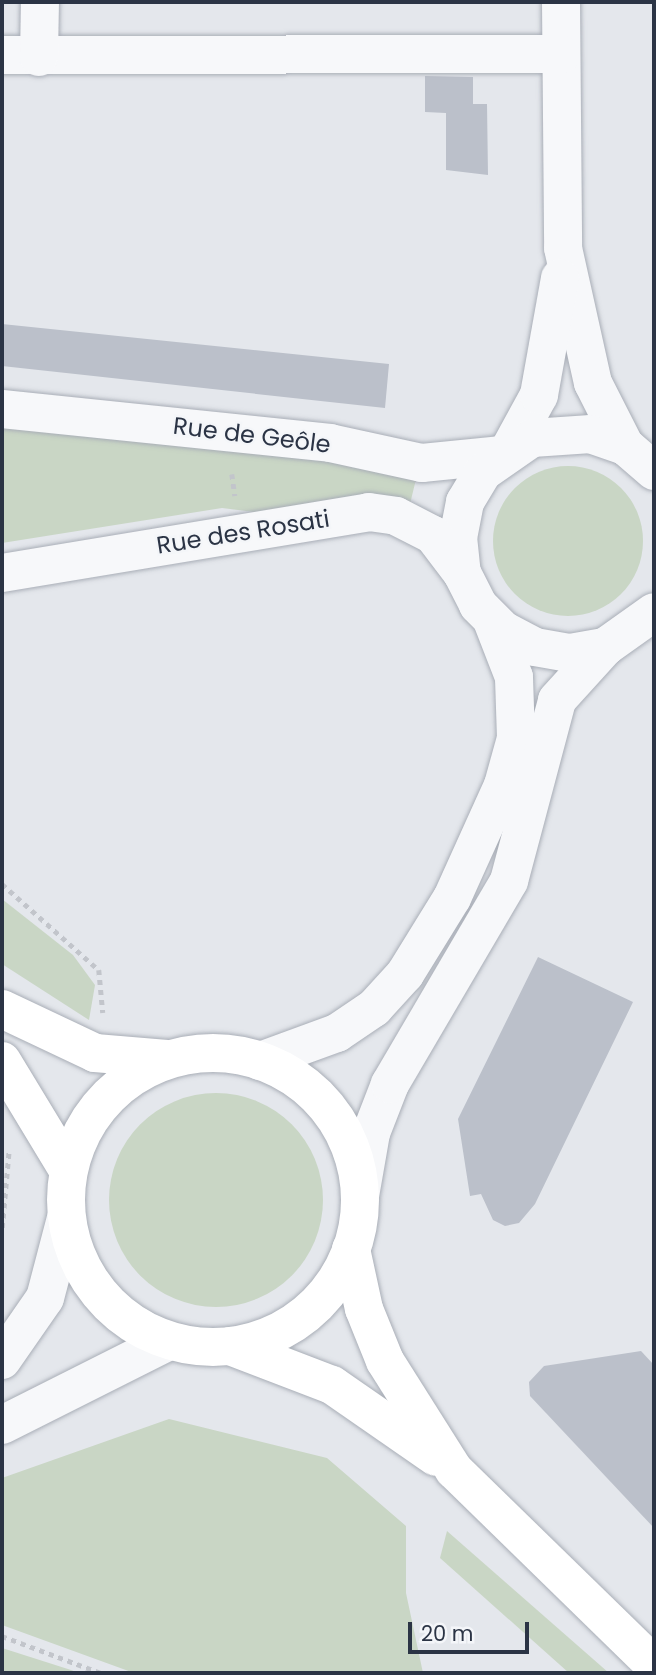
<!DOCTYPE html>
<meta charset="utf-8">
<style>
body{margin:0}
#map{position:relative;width:656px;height:1675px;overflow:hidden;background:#e4e7ec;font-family:Poppins,sans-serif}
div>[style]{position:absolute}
.green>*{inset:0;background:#c9d6c5}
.round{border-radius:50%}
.building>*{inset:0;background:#bbc0ca}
.path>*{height:4.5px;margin-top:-2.25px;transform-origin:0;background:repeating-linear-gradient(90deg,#c2c5cb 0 5px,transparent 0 10px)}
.roads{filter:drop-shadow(0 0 2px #a9aeb7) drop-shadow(0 0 2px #a9aeb7)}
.minor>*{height:38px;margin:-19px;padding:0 19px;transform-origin:19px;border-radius:19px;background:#f7f8fa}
.major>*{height:38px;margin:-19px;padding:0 19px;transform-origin:19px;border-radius:19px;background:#fff}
.major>.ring{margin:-19px;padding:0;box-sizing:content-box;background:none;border:38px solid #fff;border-radius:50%}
span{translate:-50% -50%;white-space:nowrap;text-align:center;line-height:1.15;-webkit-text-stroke:5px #f4f6f9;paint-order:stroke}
.street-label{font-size:24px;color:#2b3445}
.frame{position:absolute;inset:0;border:4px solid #2b3445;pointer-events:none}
.scale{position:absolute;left:408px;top:1622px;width:121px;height:32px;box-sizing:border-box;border:4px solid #2b3445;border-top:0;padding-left:9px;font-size:21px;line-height:24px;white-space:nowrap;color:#2b3445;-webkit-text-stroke:5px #f4f6f9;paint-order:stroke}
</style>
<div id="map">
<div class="green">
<div style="clip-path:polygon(2px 424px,418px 471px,410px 504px,286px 516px,222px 508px,2px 543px)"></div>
<div class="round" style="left:493px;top:466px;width:150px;height:150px"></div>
<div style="clip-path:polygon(2px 899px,73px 955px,95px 985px,89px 1020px,2px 964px)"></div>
<div class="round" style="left:109px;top:1093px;width:214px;height:214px"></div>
<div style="clip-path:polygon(169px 1419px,327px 1458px,406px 1526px,406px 1593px,423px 1673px,134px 1673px,2px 1625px,2px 1478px)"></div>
<div style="clip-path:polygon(447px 1531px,609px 1673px,569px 1673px,440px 1558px)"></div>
<div style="clip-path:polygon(2px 1648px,71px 1670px,79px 1673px,2px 1673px)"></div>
</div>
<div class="building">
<div style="clip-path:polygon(425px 76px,473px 77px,473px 104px,487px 104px,488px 175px,446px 170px,446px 113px,425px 112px)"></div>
<div style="clip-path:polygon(2px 324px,389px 364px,385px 408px,2px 366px)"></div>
<div style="clip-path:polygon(538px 957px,633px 1002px,535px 1204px,519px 1223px,505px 1226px,493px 1220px,481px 1194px,470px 1196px,458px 1119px)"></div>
<div style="clip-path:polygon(641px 1351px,654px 1365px,654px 1528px,530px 1396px,529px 1382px,544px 1366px)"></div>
</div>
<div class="path">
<div style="left:232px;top:474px;width:22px;rotate:82deg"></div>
<div style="left:2px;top:884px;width:130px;rotate:41.6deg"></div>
<div style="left:99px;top:970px;width:43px;rotate:84.7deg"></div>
<div style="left:2px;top:1228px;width:78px;rotate:-84.9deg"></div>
<div style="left:2px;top:1636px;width:106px;rotate:20.5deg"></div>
</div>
<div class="roads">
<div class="minor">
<div style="left:561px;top:2px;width:246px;rotate:89.5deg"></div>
<div style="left:563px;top:248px;width:138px;rotate:77.5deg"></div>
<div style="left:593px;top:383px;width:71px;rotate:63.1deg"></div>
<div style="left:2px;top:55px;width:559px;rotate:-0.1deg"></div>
<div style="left:39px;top:57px;width:55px;rotate:-89deg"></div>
<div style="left:2px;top:409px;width:330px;rotate:5.9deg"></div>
<div style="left:330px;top:443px;width:94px;rotate:12.3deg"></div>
<div style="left:422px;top:463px;width:79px;rotate:-5.8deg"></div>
<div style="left:510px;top:448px;width:60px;rotate:-61.3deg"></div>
<div style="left:539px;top:395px;width:119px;rotate:-79.8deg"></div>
<div style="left:654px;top:471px;width:38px;rotate:-139deg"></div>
<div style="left:625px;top:446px;width:36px;rotate:-161deg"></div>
<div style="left:591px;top:434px;width:59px;rotate:176.1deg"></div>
<div style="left:532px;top:438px;width:60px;rotate:145.2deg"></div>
<div style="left:483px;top:472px;width:35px;rotate:121deg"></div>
<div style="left:465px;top:502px;width:36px;rotate:101deg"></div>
<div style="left:458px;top:537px;width:36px;rotate:84deg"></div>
<div style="left:462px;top:573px;width:36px;rotate:63deg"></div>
<div style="left:478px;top:605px;width:35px;rotate:45deg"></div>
<div style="left:503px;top:630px;width:36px;rotate:28deg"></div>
<div style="left:535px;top:647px;width:36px;rotate:10deg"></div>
<div style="left:570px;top:653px;width:36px;rotate:-10deg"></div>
<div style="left:605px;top:647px;width:60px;rotate:-35.5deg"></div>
<div style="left:2px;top:573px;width:372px;rotate:-9.4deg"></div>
<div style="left:369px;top:512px;width:27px;rotate:8deg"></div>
<div style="left:396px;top:516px;width:42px;rotate:27.2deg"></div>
<div style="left:433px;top:535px;width:48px;rotate:52.7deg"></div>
<div style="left:260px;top:1061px;width:82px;rotate:-20deg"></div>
<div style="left:337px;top:1033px;width:45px;rotate:-34deg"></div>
<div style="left:374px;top:1008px;width:46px;rotate:-47.6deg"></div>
<div style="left:405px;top:974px;width:89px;rotate:-58.3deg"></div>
<div style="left:452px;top:898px;width:124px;rotate:-65.7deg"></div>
<div style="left:503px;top:785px;width:49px;rotate:-74.5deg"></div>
<div style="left:516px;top:738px;width:61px;rotate:-91.9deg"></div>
<div style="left:514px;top:677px;width:58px;rotate:-111.3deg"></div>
<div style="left:360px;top:1196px;width:64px;rotate:-80.1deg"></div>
<div style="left:371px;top:1133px;width:53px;rotate:-68.8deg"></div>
<div style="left:390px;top:1084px;width:235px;rotate:-59.6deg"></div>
<div style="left:509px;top:881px;width:187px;rotate:-75.1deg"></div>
<div style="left:557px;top:700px;width:72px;rotate:-47.8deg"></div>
<div style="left:2px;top:1360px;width:75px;rotate:-55.3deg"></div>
<div style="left:45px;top:1298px;width:83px;rotate:-75.3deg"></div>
<div style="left:2px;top:1425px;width:187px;rotate:-26.7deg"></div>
</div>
<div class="major">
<div style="left:2px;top:1009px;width:103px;rotate:25.3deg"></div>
<div style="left:95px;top:1053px;width:72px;rotate:4.8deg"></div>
<div class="ring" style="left:66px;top:1053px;width:256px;height:256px"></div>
<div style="left:2px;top:1061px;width:127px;rotate:58.8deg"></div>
<div style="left:351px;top:1249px;width:61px;rotate:77.8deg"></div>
<div style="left:364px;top:1309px;width:56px;rotate:68deg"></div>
<div style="left:385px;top:1361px;width:129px;rotate:57.7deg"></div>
<div style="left:454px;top:1470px;width:279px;rotate:44.3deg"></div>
<div style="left:230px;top:1346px;width:109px;rotate:20.9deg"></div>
<div style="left:332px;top:1385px;width:126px;rotate:34.7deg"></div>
</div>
</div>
<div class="street-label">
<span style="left:252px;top:435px;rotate:7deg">Rue de Geôle</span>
<span style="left:243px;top:532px;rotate:-9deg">Rue des Rosati</span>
</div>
<div class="frame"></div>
<div class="scale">20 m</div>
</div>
